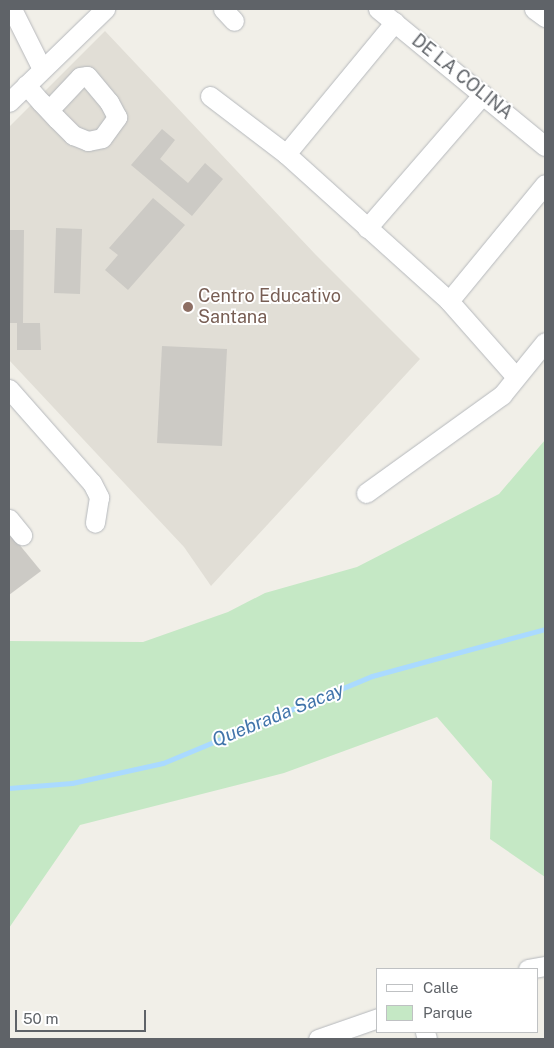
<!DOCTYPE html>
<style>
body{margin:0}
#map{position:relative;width:554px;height:1048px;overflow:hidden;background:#f1efe8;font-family:"Public Sans",sans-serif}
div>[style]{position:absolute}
.education>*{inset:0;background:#e1ded6}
.green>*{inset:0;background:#c5e8c5}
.stream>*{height:5px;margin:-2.5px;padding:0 2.5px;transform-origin:2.5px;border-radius:2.5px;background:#aadaff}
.building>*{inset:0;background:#cccac5}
.roads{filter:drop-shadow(0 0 1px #b5b8bc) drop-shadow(0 0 1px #b5b8bc)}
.minor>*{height:19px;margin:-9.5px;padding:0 9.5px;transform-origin:9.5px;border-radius:9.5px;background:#fff}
.dots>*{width:14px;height:14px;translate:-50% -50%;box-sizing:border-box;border:2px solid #fff;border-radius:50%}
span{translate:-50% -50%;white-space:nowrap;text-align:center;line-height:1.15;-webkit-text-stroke:4px #fff;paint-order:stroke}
.street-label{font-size:18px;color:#5f6368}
.education-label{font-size:18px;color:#785e54}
.left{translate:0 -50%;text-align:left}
.water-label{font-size:19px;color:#4174aa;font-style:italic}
.frame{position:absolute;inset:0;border:10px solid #5f6368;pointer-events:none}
.legend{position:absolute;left:376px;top:968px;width:162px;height:65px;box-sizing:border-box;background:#fff;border:1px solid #bfc1c3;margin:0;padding:6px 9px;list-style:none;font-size:15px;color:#5f6368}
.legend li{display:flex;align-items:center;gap:10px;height:25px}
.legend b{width:25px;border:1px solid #bfc1c3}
.scale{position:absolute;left:15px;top:1010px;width:131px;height:22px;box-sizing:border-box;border:2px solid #5f6368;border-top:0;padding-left:6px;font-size:15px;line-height:18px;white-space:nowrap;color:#5f6368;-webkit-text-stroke:4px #fff;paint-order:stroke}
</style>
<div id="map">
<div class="education">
<div style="clip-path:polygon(105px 31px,315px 254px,420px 359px,211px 586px,184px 547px,9px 360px,9px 127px)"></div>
</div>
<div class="green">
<div style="clip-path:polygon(545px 440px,545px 877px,490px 839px,492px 781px,437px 717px,284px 773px,80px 825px,9px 928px,9px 641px,143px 642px,228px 612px,265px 593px,357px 567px,499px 494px)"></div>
</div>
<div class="stream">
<div style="left:9px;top:788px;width:63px;rotate:-4.5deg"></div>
<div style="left:72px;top:783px;width:93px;rotate:-12.4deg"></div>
<div style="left:163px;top:763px;width:226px;rotate:-22.6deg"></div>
<div style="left:372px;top:676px;width:179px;rotate:-15.2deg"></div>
</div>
<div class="building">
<div style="clip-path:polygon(162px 129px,175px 140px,160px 159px,188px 183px,205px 163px,223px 179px,192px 216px,131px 165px)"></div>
<div style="clip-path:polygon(153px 198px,185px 225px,128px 290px,105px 270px,118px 255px,109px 248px)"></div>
<div style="clip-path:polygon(56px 228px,82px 229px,80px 294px,54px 293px)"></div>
<div style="clip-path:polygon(9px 230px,24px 230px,23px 323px,40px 323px,41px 350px,17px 350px,17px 323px,9px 323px)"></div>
<div style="clip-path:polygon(162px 346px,227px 349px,222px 446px,157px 443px)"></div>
<div style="clip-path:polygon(9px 532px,41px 571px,9px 595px)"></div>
</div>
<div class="roads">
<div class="minor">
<div style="left:12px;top:9px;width:67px;rotate:63.4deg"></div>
<div style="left:223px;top:9px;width:16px;rotate:47deg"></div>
<div style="left:378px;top:9px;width:216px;rotate:39.4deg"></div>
<div style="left:534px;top:9px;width:14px;rotate:36deg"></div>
<div style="left:26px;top:85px;width:23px;rotate:49deg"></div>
<div style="left:41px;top:102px;width:23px;rotate:47deg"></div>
<div style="left:57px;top:119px;width:23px;rotate:45deg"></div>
<div style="left:73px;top:135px;width:16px;rotate:22deg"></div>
<div style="left:88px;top:141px;width:14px;rotate:-12deg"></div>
<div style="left:102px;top:138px;width:26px;rotate:-54deg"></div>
<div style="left:117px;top:117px;width:17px;rotate:-118deg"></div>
<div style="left:109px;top:102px;width:34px;rotate:-130deg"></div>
<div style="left:87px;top:76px;width:7px;rotate:172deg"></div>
<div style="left:80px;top:77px;width:45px;rotate:133.2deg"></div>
<div style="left:210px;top:96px;width:96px;rotate:37.3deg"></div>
<div style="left:286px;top:154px;width:219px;rotate:42deg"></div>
<div style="left:449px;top:301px;width:101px;rotate:48.6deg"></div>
<div style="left:9px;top:102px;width:134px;rotate:-44.1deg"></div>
<div style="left:286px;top:154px;width:171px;rotate:-50.5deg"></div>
<div style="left:367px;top:228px;width:177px;rotate:-49.1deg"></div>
<div style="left:449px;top:301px;width:151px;rotate:-50.6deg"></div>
<div style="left:9px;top:389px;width:125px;rotate:48.6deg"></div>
<div style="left:92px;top:483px;width:16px;rotate:63deg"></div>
<div style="left:99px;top:497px;width:26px;rotate:99deg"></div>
<div style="left:366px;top:493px;width:168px;rotate:-35.8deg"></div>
<div style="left:502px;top:395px;width:68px;rotate:-50.9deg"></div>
<div style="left:9px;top:519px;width:21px;rotate:51deg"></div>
<div style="left:528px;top:969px;width:17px;rotate:-10deg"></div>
<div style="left:425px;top:1032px;width:7px;rotate:74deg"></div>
<div style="left:318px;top:1039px;width:64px;rotate:-19.3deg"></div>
</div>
</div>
<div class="dots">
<div style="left:188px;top:307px;background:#8d6e63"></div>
</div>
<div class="street-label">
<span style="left:462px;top:77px;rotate:39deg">DE LA COLINA</span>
</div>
<div class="education-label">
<span class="left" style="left:198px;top:307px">Centro Educativo<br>Santana</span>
</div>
<div class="water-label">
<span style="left:278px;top:715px;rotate:-22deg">Quebrada Sacay</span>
</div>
<div class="frame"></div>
<ul class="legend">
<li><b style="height:6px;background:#fff"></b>Calle</li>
<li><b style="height:14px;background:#c5e8c5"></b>Parque</li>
</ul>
<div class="scale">50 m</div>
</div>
